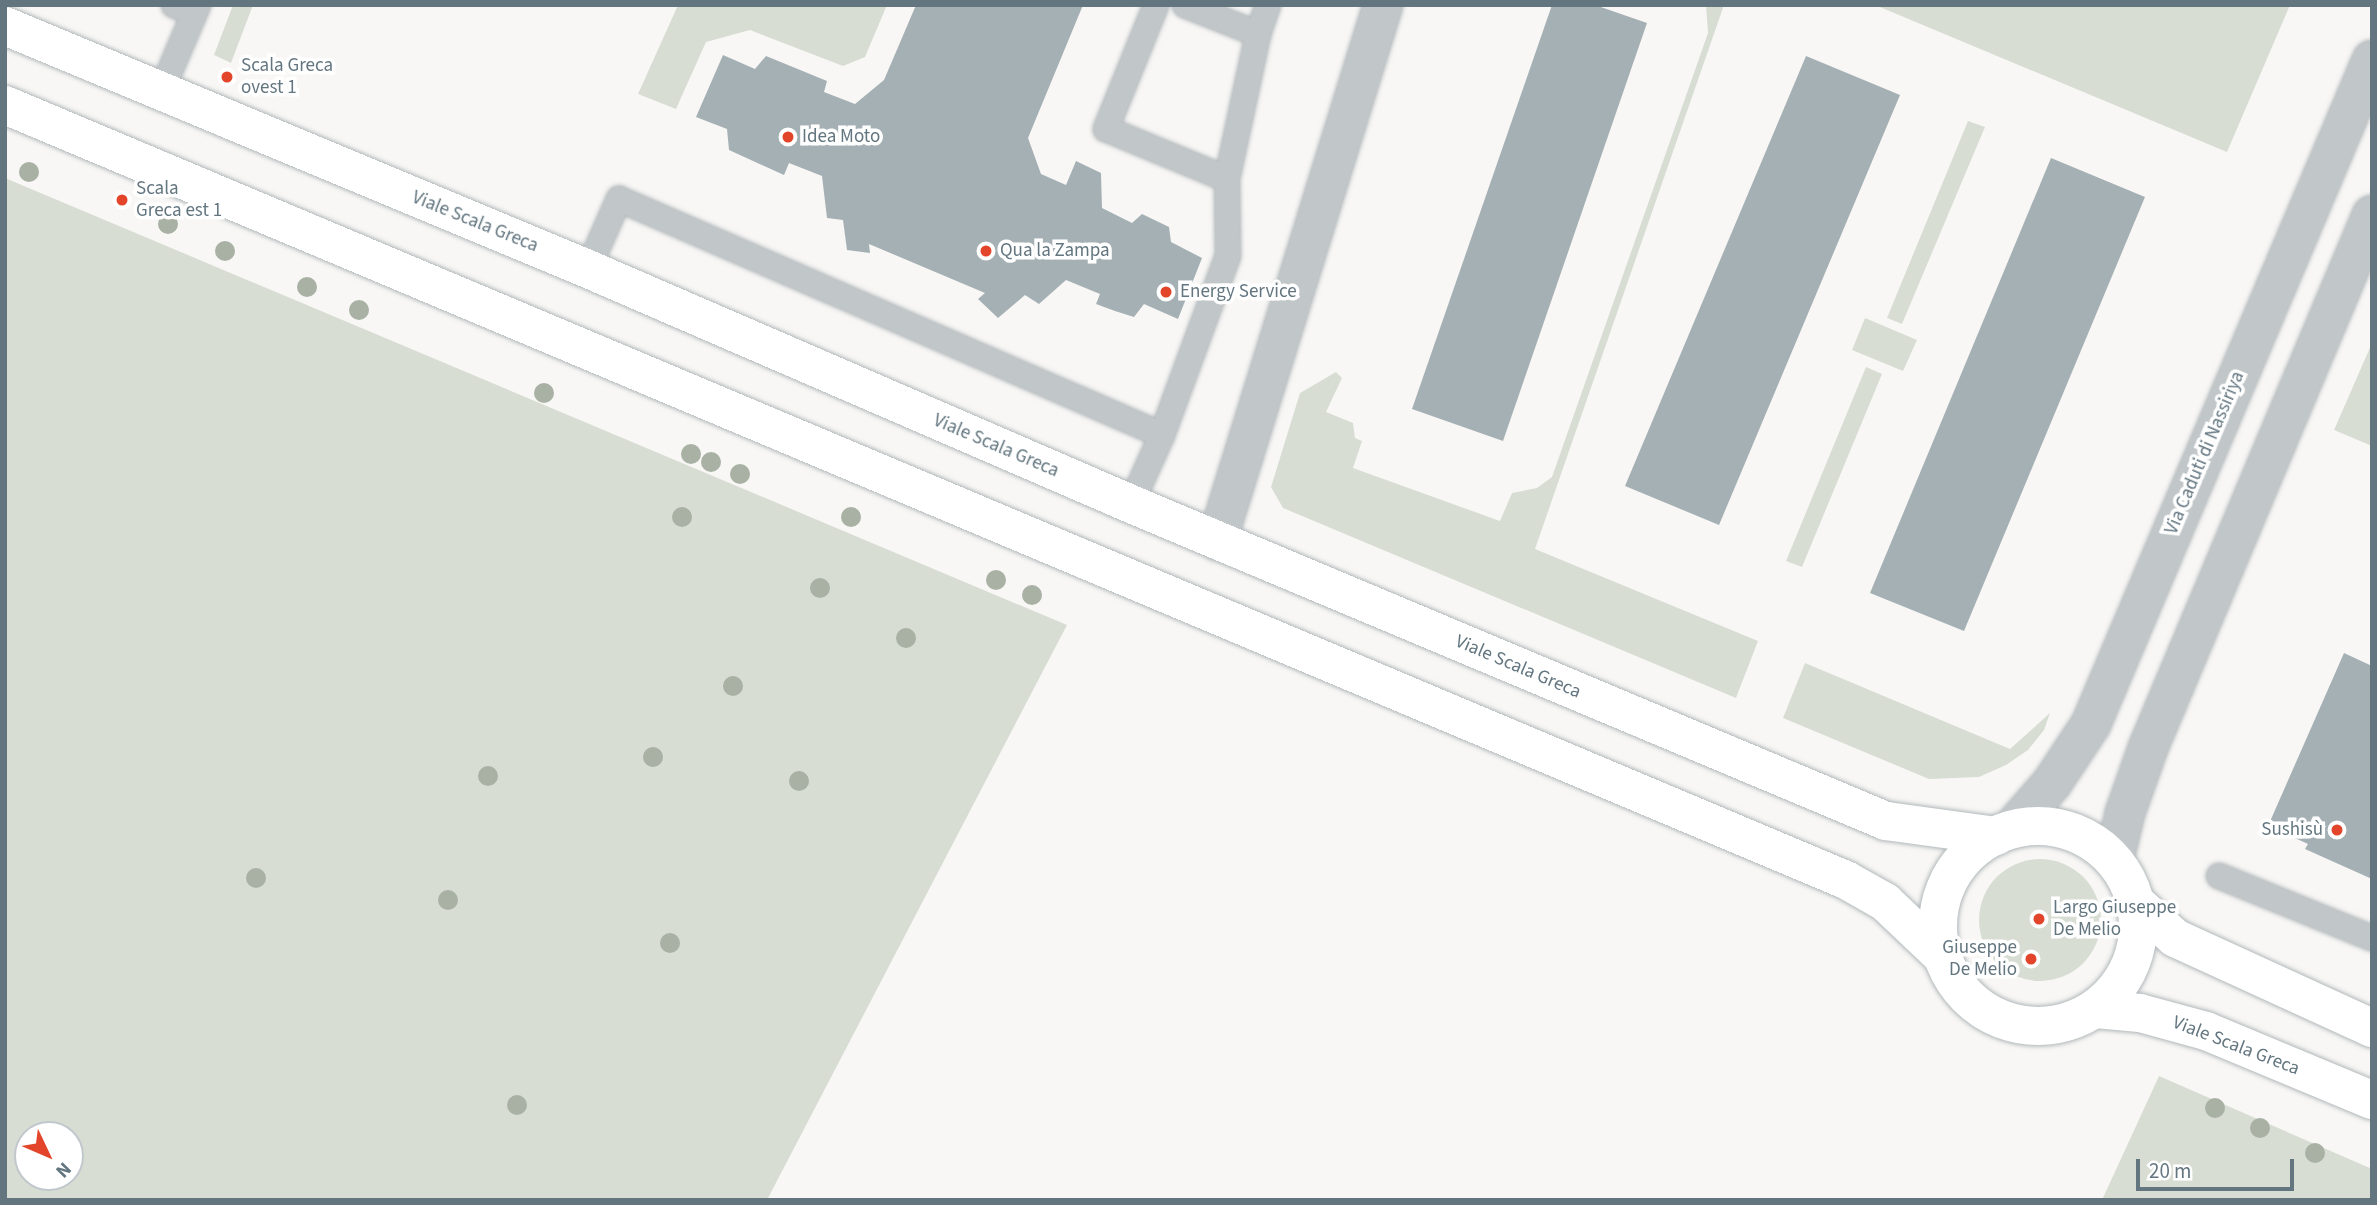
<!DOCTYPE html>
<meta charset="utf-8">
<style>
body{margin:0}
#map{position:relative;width:2377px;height:1205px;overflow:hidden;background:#f8f7f5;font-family:"Source Sans 3",sans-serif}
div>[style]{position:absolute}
.green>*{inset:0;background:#d8ddd4}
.round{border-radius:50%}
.building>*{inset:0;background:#a5b0b4}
.roads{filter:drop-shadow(0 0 2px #b2b8bb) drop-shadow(0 0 2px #b2b8bb)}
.lane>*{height:24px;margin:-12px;padding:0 12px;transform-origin:12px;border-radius:12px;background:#c1c6c9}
.street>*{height:38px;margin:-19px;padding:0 19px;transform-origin:19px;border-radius:19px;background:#c1c6c9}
.primary>*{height:38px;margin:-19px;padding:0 19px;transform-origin:19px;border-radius:19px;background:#fff}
.primary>.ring{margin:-19px;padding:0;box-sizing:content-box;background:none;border:38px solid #fff;border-radius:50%}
.trees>*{width:20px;height:20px;margin:-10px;border-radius:50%;background:#a8b1a4}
.dots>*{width:19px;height:19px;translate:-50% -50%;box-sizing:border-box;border:4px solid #fff;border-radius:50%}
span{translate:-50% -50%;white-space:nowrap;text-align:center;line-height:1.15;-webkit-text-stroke:7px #fff;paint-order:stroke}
.poi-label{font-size:19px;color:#637680}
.left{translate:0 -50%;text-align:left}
.right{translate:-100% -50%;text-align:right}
.street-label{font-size:19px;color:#637680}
.frame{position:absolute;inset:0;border:7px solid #637680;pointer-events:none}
.north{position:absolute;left:14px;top:1121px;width:70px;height:70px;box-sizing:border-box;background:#fff;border:2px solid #c1c8cc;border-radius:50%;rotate:134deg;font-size:19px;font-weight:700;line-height:28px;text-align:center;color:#637680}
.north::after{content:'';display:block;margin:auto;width:24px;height:32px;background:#e2452a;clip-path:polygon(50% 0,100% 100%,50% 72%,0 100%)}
.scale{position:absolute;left:2136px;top:1159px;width:158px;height:32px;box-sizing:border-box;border:4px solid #637680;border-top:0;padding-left:9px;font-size:21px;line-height:24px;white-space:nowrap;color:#637680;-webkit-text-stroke:5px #fff;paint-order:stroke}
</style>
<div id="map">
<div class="green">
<div style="clip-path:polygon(233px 5px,253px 5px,231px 63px,214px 55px)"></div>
<div style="clip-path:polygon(678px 5px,887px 5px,865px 57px,843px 66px,750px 30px,706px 42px,676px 109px,638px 94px)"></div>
<div style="clip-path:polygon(1706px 5px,1724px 5px,1535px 549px,1758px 641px,1736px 698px,1283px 508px,1271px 487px,1300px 393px,1336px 372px,1342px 378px,1326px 412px,1353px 423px,1355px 438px,1362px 441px,1353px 468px,1500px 521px,1512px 493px,1537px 488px,1552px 477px,1708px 33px)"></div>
<div style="clip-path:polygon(1875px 5px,2290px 5px,2227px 152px)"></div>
<div style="clip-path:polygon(1968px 121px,1985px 127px,1902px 324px,1887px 318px)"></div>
<div style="clip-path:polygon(evenodd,5px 178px,1067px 625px,767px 1200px,5px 1200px,5px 178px,70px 1135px,70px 1177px,28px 1177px,28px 1135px,70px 1135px)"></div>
<div style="clip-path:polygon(1865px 318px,1917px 340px,1903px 371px,1852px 350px)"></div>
<div style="clip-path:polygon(2372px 343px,2372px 446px,2334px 430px)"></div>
<div style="clip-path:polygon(1866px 367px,1882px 374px,1802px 567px,1786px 561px)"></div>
<div style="clip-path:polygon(1805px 663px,2010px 749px,2050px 713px,2044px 730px,2028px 750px,2006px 765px,1979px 777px,1929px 779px,1783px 718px)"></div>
<div class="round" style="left:1979px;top:859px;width:122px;height:122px"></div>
<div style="clip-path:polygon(2159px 1076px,2372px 1169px,2372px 1200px,2102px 1200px)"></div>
</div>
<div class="building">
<div style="clip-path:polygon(916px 5px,1083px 5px,1028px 138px,1041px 174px,1066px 185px,1076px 161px,1101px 173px,1102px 208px,1132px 223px,1142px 214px,1169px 227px,1171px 242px,1202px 258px,1178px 319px,1144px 304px,1134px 317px,1115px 311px,1096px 304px,1100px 294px,1066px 280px,1039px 304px,1025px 295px,998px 318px,978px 299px,985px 293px,869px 244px,870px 253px,847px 250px,843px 220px,827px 218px,822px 176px,789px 163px,784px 175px,729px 150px,727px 129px,696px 117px,723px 55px,755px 69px,766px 56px,827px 81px,824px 92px,855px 104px,884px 80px)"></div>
<div style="clip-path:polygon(1552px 5px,1595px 5px,1647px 23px,1503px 441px,1412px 409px)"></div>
<div style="clip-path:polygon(1806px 56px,1900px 95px,1719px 525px,1625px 486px)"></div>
<div style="clip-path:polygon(2051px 158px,2145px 197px,1964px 631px,1870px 593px)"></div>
<div style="clip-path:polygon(2344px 653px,2372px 666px,2372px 879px,2305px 849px,2308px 844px,2268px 826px)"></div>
</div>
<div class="roads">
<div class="lane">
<div style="left:174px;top:5px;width:22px;rotate:22deg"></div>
<div style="left:1156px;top:5px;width:134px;rotate:112deg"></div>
<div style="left:1106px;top:129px;width:131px;rotate:22.5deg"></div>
<div style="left:1185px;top:5px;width:79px;rotate:21.7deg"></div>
<div style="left:161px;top:92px;width:95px;rotate:-67deg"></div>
<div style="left:588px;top:269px;width:77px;rotate:-66.1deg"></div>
<div style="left:619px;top:199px;width:592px;rotate:23.49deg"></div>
<div style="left:1162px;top:435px;width:76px;rotate:114.2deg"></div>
<div style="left:1162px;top:435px;width:191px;rotate:-69.8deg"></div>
<div style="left:1228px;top:256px;width:77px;rotate:-90.7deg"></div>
<div style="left:1227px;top:179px;width:148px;rotate:-77.9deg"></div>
<div style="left:1258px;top:34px;width:31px;rotate:-71deg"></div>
<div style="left:2219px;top:876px;width:165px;rotate:22.1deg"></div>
</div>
<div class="street">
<div style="left:1217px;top:541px;width:561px;rotate:-72.79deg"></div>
<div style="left:2011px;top:830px;width:62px;rotate:-48.9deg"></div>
<div style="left:2052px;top:783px;width:71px;rotate:-56.5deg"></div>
<div style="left:2091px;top:724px;width:721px;rotate:-67.06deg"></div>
<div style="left:2114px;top:860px;width:48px;rotate:-76.8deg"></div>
<div style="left:2125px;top:813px;width:69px;rotate:-70.5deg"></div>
<div style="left:2148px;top:748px;width:578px;rotate:-67.2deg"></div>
</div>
<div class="primary">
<div style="left:5px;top:26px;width:632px;rotate:22.63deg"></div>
<div style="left:588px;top:269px;width:592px;rotate:23.4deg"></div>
<div style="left:1131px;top:504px;width:819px;rotate:22.78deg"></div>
<div style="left:1886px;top:821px;width:111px;rotate:7.8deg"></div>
<div style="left:5px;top:105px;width:1997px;rotate:22.83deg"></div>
<div style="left:1846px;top:880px;width:45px;rotate:29.4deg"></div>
<div style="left:1885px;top:902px;width:80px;rotate:43.5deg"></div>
<div class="ring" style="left:1938px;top:826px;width:162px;height:162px"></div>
<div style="left:2136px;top:903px;width:52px;rotate:41.9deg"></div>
<div style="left:2175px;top:938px;width:217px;rotate:24.6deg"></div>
<div style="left:2096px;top:1009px;width:44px;rotate:5.2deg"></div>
<div style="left:2140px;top:1013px;width:68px;rotate:15.3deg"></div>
<div style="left:2206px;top:1031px;width:180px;rotate:22.6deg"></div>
</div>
</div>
<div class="trees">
<div style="left:29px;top:172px"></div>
<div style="left:168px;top:224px"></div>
<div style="left:225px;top:251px"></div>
<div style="left:307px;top:287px"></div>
<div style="left:359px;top:310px"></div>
<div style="left:544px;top:393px"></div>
<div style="left:691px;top:454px"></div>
<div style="left:711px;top:462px"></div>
<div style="left:740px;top:474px"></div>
<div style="left:682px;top:517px"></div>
<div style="left:851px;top:517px"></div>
<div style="left:996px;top:580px"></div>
<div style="left:820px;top:588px"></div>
<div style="left:1032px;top:595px"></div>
<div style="left:906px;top:638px"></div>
<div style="left:733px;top:686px"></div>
<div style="left:653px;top:757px"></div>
<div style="left:488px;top:776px"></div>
<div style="left:799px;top:781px"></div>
<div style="left:256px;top:878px"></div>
<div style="left:448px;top:900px"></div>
<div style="left:670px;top:943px"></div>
<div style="left:517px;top:1105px"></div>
<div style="left:2215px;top:1108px"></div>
<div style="left:2260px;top:1128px"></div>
<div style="left:2315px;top:1153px"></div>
</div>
<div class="dots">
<div style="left:227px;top:77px;background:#e2452a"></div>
<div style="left:788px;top:137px;background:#e2452a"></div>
<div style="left:122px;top:200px;background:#e2452a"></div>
<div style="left:986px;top:251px;background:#e2452a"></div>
<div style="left:1166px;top:292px;background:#e2452a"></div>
<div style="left:2337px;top:830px;background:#e2452a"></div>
<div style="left:2039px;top:919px;background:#e2452a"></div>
<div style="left:2031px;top:959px;background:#e2452a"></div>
</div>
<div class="poi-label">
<span class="left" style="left:241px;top:77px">Scala Greca<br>ovest 1</span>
<span class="left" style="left:802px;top:137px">Idea Moto</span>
<span class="left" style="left:136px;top:200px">Scala<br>Greca est 1</span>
<span class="left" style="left:1000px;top:251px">Qua la Zampa</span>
<span class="left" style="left:1180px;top:292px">Energy Service</span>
<span class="right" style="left:2323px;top:830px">Sushisù</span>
<span class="left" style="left:2053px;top:919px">Largo Giuseppe<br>De Melio</span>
<span class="right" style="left:2017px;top:959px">Giuseppe<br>De Melio</span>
</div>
<div class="street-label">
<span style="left:475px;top:222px;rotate:22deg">Viale Scala Greca</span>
<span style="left:996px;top:446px;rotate:23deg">Viale Scala Greca</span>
<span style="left:2205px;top:453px;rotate:-67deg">Via Caduti di Nassiriya</span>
<span style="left:1518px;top:667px;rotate:23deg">Viale Scala Greca</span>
<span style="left:2236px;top:1046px;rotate:21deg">Viale Scala Greca</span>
</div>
<div class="frame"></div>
<div class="north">N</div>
<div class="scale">20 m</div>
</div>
